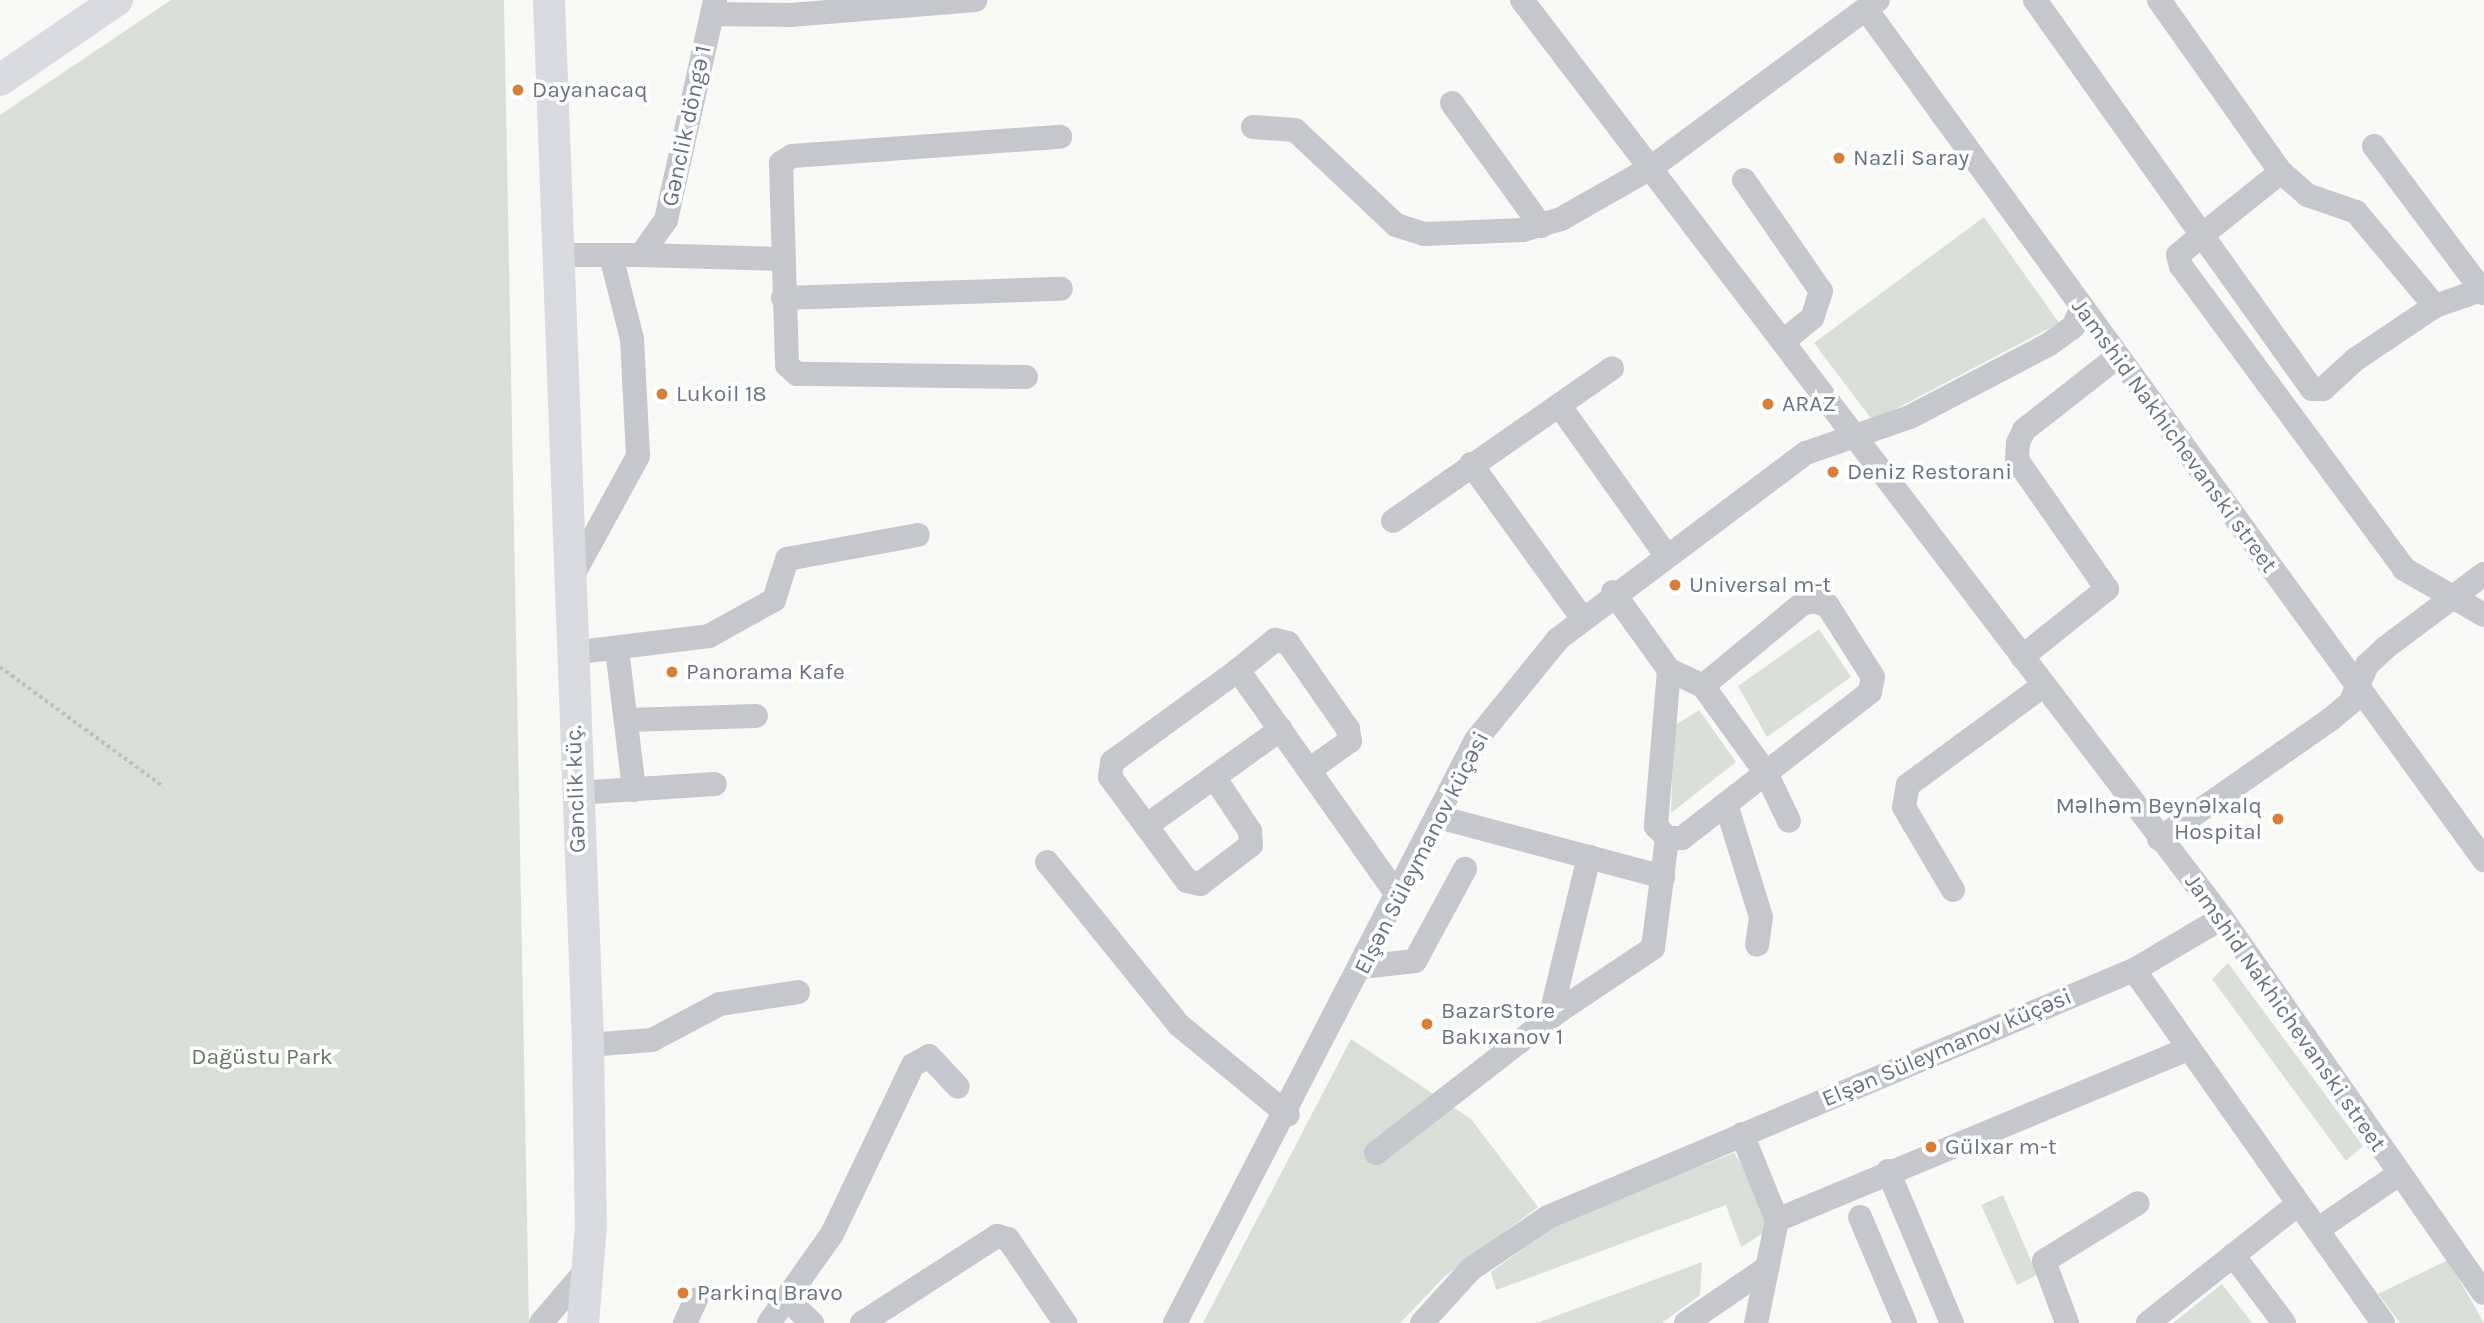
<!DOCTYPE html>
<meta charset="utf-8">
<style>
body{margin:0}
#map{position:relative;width:2484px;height:1323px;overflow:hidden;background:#f8f9f7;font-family:Karla,sans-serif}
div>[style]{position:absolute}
.green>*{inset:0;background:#d9dfd8}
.path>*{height:3.5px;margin-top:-1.75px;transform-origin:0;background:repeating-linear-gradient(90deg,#bdbec2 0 3.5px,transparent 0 7px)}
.minor>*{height:24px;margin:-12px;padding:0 12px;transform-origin:12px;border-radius:12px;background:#c5c7cc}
.major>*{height:32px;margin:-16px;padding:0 16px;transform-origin:16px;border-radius:16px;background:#d8dadf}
.dots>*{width:19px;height:19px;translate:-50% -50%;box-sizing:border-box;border:4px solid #fff;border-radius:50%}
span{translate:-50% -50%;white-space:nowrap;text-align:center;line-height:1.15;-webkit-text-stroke:7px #fff;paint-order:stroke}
.poi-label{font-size:23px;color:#6a7386}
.left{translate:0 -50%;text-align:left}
.right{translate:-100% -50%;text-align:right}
.street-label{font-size:23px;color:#6a7386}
.park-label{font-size:23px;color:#647865}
</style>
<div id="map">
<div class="green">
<div style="clip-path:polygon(171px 0,504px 0,529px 1323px,0 1323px,0 115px)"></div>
<div style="clip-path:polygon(1984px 217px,2059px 323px,1873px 421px,1814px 343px)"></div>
<div style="clip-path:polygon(1819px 629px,1851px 677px,1767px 737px,1738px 686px)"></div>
<div style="clip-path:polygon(1699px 710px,1736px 762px,1671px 813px,1674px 726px)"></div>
<div style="clip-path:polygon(2228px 963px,2363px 1146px,2346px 1161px,2212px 979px)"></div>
<div style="clip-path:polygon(1351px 1039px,1471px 1119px,1538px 1207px,1445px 1276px,1400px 1323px,1203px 1323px)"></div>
<div style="clip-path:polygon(1734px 1153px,1752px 1179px,1770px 1229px,1741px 1247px,1726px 1205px,1496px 1290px,1491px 1272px,1564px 1219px)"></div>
<div style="clip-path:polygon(2003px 1195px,2037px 1275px,2017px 1285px,1981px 1205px)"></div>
<div style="clip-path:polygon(2448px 1260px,2484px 1323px,2400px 1323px,2378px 1294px)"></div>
<div style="clip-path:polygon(1702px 1262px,1700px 1295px,1662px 1323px,1537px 1323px)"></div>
<div style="clip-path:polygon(2222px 1284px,2252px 1323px,2173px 1323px)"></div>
</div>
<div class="path">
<div style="left:0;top:667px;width:203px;rotate:36.2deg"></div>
</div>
<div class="minor">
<div style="left:1522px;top:0;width:1154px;rotate:52.67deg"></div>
<div style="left:2222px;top:918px;width:457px;rotate:55.1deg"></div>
<div style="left:2035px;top:0;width:288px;rotate:54.6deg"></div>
<div style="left:2202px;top:235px;width:31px;rotate:140deg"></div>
<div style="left:2178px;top:255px;width:11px;rotate:75deg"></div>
<div style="left:2181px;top:266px;width:376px;rotate:53.6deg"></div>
<div style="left:2404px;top:569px;width:92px;rotate:29.9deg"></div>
<div style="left:2159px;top:0;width:211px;rotate:54.7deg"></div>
<div style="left:2281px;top:172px;width:101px;rotate:141.4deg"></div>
<div style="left:2202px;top:235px;width:189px;rotate:54.5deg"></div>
<div style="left:2312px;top:389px;width:11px"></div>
<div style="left:2323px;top:389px;width:45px;rotate:-42.3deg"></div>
<div style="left:2356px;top:359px;width:95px;rotate:-33.9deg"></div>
<div style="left:2435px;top:306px;width:49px;rotate:-19.2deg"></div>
<div style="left:1866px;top:9px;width:1052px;rotate:54.01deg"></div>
<div style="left:712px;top:14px;width:78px;rotate:0.7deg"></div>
<div style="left:790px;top:15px;width:186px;rotate:-4.6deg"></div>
<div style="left:1452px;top:103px;width:152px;rotate:54.1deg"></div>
<div style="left:1253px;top:127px;width:42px;rotate:4.1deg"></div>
<div style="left:1295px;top:130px;width:139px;rotate:43.2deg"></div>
<div style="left:1396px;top:225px;width:29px;rotate:18deg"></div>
<div style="left:1424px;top:234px;width:99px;rotate:-2.3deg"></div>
<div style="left:1523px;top:230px;width:40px;rotate:-16deg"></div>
<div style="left:1561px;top:219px;width:105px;rotate:-29.7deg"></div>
<div style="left:1652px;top:167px;width:281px;rotate:-36.5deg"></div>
<div style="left:2374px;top:146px;width:184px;rotate:53.2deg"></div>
<div style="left:2281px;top:172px;width:35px;rotate:41deg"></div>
<div style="left:2307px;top:195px;width:52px;rotate:19.1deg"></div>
<div style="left:2356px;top:212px;width:123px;rotate:50deg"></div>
<div style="left:1744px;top:180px;width:135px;rotate:55.3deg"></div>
<div style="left:1821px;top:291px;width:28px;rotate:108deg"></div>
<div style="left:1812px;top:318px;width:36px;rotate:141deg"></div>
<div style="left:559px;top:255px;width:82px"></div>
<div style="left:641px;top:255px;width:43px;rotate:-54.5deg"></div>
<div style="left:666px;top:220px;width:225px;rotate:-77.4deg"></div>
<div style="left:641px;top:255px;width:139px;rotate:1.6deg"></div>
<div style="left:783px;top:298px;width:278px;rotate:-1.9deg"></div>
<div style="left:1026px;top:377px;width:229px;rotate:-179.2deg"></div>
<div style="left:797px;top:374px;width:13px;rotate:-138deg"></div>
<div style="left:787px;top:365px;width:202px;rotate:-91.7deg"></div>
<div style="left:781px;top:163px;width:13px;rotate:-32deg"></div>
<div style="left:792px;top:156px;width:269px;rotate:-4.1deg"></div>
<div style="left:1559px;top:405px;width:184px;rotate:54.5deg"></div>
<div style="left:1471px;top:464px;width:190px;rotate:54.2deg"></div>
<div style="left:1393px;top:521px;width:267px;rotate:-34.9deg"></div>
<div style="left:568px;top:584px;width:146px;rotate:-61.3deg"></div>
<div style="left:638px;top:456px;width:117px;rotate:-92.9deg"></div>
<div style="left:632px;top:339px;width:86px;rotate:-104.2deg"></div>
<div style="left:1613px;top:592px;width:96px;rotate:54.3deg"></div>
<div style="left:1669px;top:670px;width:157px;rotate:94.8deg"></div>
<div style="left:1656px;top:826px;width:16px;rotate:47deg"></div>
<div style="left:1667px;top:838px;width:15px"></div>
<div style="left:1682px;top:838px;width:238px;rotate:-37.8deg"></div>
<div style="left:1870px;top:692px;width:15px;rotate:-79deg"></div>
<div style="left:1873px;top:677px;width:84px;rotate:-122.4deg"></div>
<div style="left:1828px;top:606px;width:14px;rotate:-159deg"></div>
<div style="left:1815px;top:601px;width:13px;rotate:167deg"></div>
<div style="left:1802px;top:604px;width:129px;rotate:140.4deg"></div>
<div style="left:617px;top:649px;width:142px;rotate:83.1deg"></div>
<div style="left:571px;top:653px;width:139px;rotate:-7deg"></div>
<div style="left:709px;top:636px;width:74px;rotate:-29deg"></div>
<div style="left:774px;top:600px;width:43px;rotate:-72.4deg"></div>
<div style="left:787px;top:559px;width:133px;rotate:-10.4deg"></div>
<div style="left:2022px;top:657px;width:109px;rotate:-38.7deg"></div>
<div style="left:2107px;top:589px;width:157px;rotate:-124.9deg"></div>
<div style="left:2017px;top:460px;width:17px;rotate:-87deg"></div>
<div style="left:2018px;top:443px;width:14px;rotate:-65deg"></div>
<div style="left:2024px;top:430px;width:118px;rotate:-38.1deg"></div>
<div style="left:1238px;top:670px;width:48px;rotate:-39deg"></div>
<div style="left:1275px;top:640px;width:13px;rotate:13deg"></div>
<div style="left:1288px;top:643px;width:105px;rotate:55.1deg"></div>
<div style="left:1348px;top:729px;width:12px;rotate:81deg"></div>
<div style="left:1350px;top:741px;width:50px;rotate:144.7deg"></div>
<div style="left:1669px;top:670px;width:38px;rotate:25deg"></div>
<div style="left:1703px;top:686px;width:107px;rotate:54.1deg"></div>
<div style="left:1766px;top:773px;width:53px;rotate:64.4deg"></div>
<div style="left:628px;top:720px;width:128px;rotate:-1.8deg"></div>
<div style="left:1214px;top:777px;width:65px;rotate:56.3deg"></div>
<div style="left:1250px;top:831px;width:14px;rotate:86deg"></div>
<div style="left:1251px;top:845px;width:64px;rotate:142.6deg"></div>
<div style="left:1200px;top:884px;width:13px;rotate:-167deg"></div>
<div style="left:1187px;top:881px;width:129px;rotate:-126.5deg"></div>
<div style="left:1110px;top:777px;width:15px;rotate:-82deg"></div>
<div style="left:1112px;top:762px;width:156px;rotate:-36.1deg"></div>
<div style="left:1238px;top:670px;width:277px;rotate:54.7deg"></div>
<div style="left:576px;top:793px;width:139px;rotate:-3.7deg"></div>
<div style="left:1726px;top:804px;width:118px;rotate:72.8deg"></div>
<div style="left:1761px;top:917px;width:28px;rotate:98deg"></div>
<div style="left:1438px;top:817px;width:233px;rotate:14.9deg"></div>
<div style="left:1146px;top:826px;width:166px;rotate:-35.7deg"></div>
<div style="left:2159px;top:839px;width:210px;rotate:-34.9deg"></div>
<div style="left:2331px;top:719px;width:25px;rotate:-40deg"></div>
<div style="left:2350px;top:703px;width:42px;rotate:-65.9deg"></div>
<div style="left:2367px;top:665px;width:25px;rotate:-43deg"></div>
<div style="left:2385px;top:648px;width:124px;rotate:-36.8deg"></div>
<div style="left:1047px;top:862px;width:210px;rotate:51deg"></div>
<div style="left:1179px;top:1025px;width:141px;rotate:39.5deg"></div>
<div style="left:1953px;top:890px;width:96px;rotate:-120.6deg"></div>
<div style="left:1904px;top:807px;width:22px;rotate:-80deg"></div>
<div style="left:1908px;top:785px;width:167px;rotate:-36.3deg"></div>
<div style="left:1362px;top:967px;width:53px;rotate:-6.5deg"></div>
<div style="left:1415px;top:961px;width:105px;rotate:-61.5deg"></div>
<div style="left:2134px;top:970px;width:432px;rotate:54.8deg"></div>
<div style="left:1550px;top:1018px;width:166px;rotate:-76.4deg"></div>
<div style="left:588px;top:1045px;width:64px;rotate:-4.5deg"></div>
<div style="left:652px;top:1040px;width:77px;rotate:-27.9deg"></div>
<div style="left:720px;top:1004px;width:79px;rotate:-8.7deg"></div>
<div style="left:1742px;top:1134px;width:93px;rotate:67.9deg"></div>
<div style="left:1777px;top:1220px;width:105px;rotate:101.5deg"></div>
<div style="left:1376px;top:1153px;width:232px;rotate:-37.8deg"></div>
<div style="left:1559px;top:1011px;width:113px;rotate:-33.8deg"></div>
<div style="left:1653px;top:948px;width:111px;rotate:-82.7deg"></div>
<div style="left:1888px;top:1171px;width:165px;rotate:67.2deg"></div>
<div style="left:1860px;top:1217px;width:115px;rotate:67deg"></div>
<div style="left:1777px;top:1220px;width:444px;rotate:-22.6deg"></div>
<div style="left:2317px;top:1230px;width:99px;rotate:-34.3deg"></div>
<div style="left:2233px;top:1255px;width:85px;rotate:53.1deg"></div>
<div style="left:787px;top:1299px;width:35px;rotate:44deg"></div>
<div style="left:541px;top:1323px;width:74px;rotate:-49.4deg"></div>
<div style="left:685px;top:1323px;width:26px;rotate:-65deg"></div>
<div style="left:769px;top:1323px;width:109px;rotate:-54.7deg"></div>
<div style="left:832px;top:1234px;width:187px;rotate:-64.4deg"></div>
<div style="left:913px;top:1065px;width:18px;rotate:-29deg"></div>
<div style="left:929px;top:1056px;width:42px;rotate:46.9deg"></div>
<div style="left:862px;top:1323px;width:161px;rotate:-32.8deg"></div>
<div style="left:997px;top:1236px;width:11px;rotate:15deg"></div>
<div style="left:1008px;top:1239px;width:102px;rotate:55.8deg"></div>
<div style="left:1175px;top:1323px;width:656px;rotate:-62.69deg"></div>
<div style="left:1476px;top:740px;width:130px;rotate:-50.9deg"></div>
<div style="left:1558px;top:639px;width:310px;rotate:-36.9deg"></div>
<div style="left:1806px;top:453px;width:110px;rotate:-19.1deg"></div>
<div style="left:1910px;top:417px;width:156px;rotate:-27.6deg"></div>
<div style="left:2048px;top:345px;width:31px;rotate:-36deg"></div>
<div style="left:2073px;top:327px;width:19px;rotate:-65deg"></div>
<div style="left:1422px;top:1323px;width:73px;rotate:-47.8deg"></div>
<div style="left:1471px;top:1269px;width:93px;rotate:-34deg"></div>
<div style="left:1548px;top:1217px;width:636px;rotate:-22.86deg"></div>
<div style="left:2134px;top:970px;width:102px;rotate:-30.6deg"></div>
<div style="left:1686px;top:1323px;width:99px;rotate:-34.3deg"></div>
<div style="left:2067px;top:1323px;width:66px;rotate:-110.4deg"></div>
<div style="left:2044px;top:1261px;width:110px;rotate:-31.7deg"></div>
<div style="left:2148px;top:1323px;width:191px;rotate:-38.4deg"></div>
</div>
<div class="major">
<div style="left:549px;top:0;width:1046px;rotate:87.86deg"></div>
<div style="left:588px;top:1045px;width:181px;rotate:89.1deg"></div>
<div style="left:591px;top:1226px;width:97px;rotate:94.7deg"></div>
<div style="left:0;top:80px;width:142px;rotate:-34.4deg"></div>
</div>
<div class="dots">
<div style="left:518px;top:90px;background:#d97f37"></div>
<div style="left:1839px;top:158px;background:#d97f37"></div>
<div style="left:662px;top:394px;background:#d97f37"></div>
<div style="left:1768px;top:404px;background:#d97f37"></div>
<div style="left:1833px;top:472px;background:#d97f37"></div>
<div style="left:1675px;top:585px;background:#d97f37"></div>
<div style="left:672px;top:672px;background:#d97f37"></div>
<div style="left:2278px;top:819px;background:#d97f37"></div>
<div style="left:1427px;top:1024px;background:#d97f37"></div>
<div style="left:1931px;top:1147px;background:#d97f37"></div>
<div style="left:683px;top:1293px;background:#d97f37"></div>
</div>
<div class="poi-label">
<span class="left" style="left:532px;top:90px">Dayanacaq</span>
<span class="left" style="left:1853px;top:158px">Nazli Saray</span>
<span class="left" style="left:676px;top:394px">Lukoil 18</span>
<span class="left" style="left:1782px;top:404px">ARAZ</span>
<span class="left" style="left:1847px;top:472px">Deniz Restorani</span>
<span class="left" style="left:1689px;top:585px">Universal m-t</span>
<span class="left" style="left:686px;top:672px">Panorama Kafe</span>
<span class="right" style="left:2262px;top:819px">Məlhəm Beynəlxalq<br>Hospital</span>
<span class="left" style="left:1441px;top:1024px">BazarStore<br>Bakıxanov 1</span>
<span class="left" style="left:1945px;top:1147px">Gülxar m-t</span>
<span class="left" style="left:697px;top:1293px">Parkinq Bravo</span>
</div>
<div class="street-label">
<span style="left:687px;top:126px;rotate:-78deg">Gənclik döngə 1</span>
<span style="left:2174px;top:436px;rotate:54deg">Jamshid Nakhichevanski street</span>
<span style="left:576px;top:789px;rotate:-92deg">Gənclik küç.</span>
<span style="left:1422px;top:853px;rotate:-63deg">Elşən Süleymanov küçəsi</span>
<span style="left:2285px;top:1013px;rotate:55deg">Jamshid Nakhichevanski street</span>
<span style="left:1947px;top:1048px;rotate:-23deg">Elşən Süleymanov küçəsi</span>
</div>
<div class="park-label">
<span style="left:262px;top:1057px">Dağüstu Park</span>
</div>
</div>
